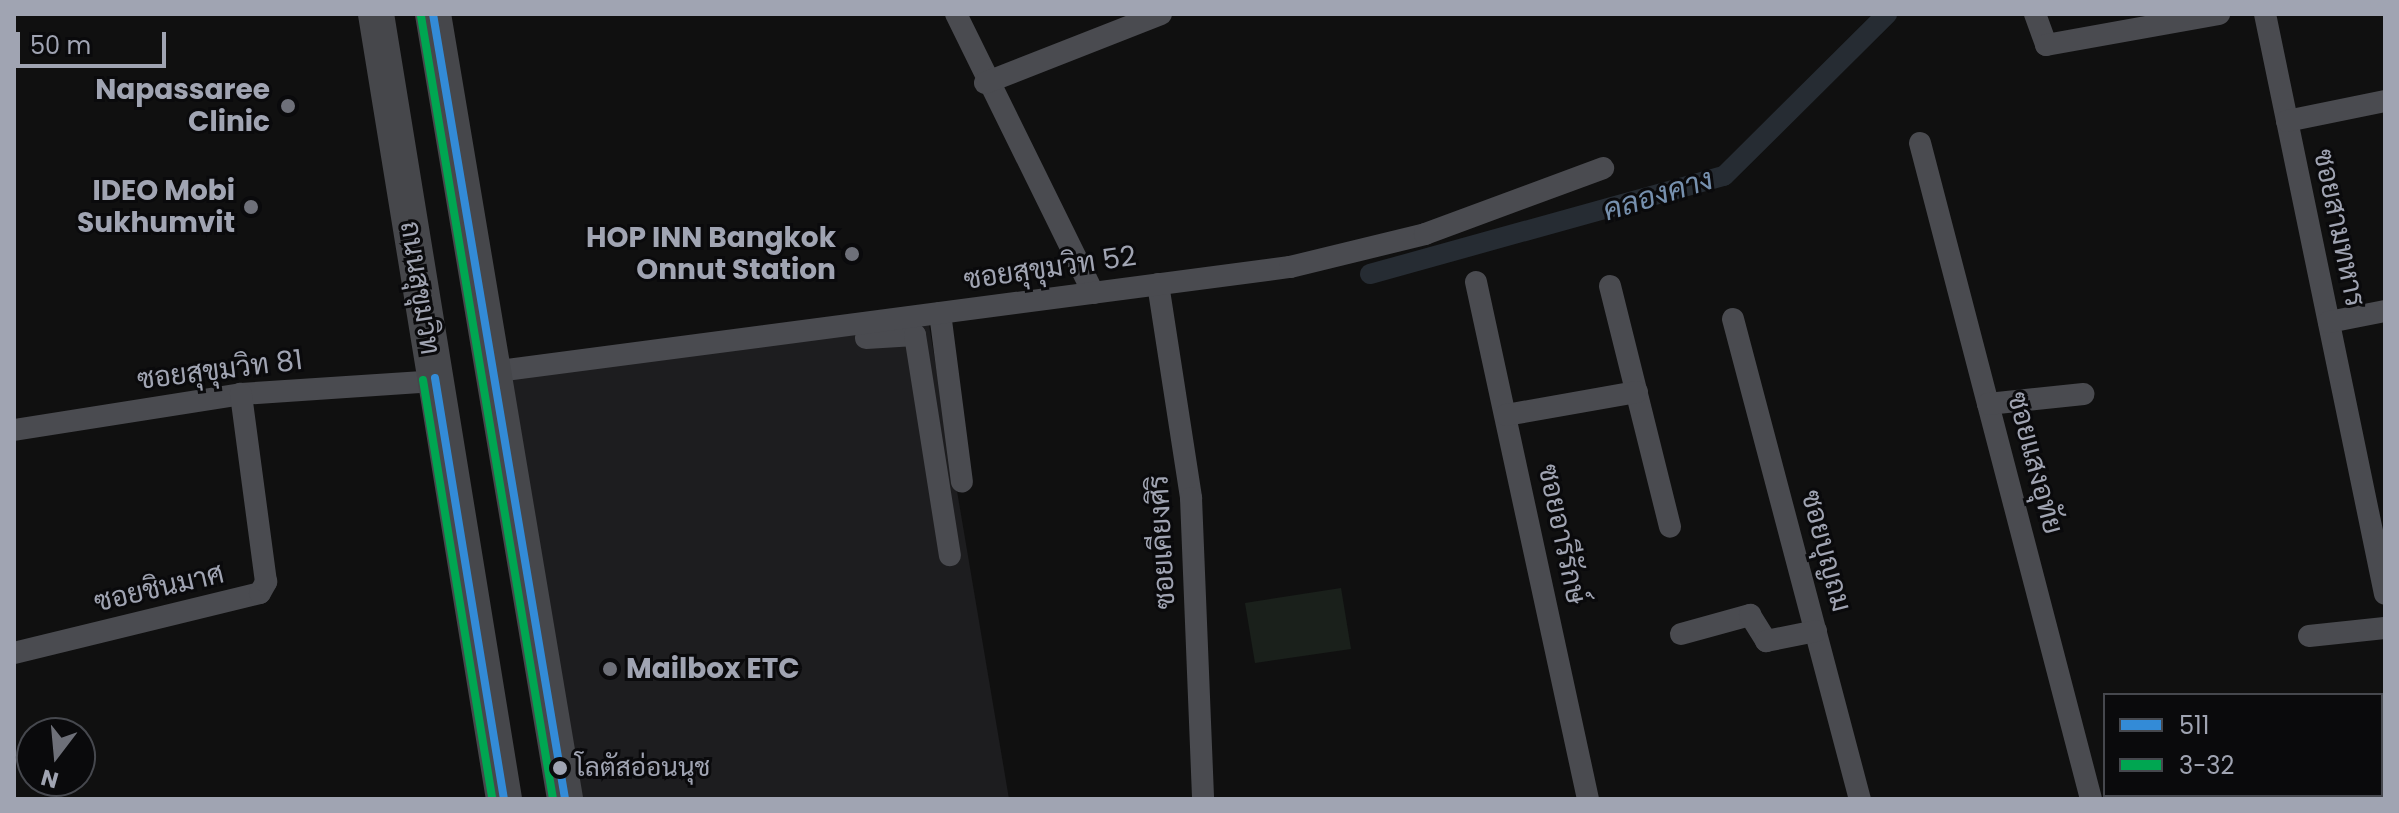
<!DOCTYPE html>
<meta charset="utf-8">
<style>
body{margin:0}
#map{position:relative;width:2399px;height:813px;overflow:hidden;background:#101010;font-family:Poppins,Sarabun,sans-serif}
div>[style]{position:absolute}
.built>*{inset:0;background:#1d1d1f}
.green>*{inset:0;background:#1a201b}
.canal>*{height:20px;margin:-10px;padding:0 10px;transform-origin:10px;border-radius:10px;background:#262c33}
.minor>*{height:22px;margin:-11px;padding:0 11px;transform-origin:11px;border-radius:11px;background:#4a4b50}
.primary>*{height:36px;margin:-18px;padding:0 18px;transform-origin:18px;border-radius:18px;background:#46474b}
.bus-1>*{height:8px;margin:-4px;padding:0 4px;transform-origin:4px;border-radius:4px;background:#338bd7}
.bus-2>*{height:8px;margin:-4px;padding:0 4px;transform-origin:4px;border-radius:4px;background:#00a651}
.dots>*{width:22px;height:22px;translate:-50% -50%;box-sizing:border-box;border:4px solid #0a0a0c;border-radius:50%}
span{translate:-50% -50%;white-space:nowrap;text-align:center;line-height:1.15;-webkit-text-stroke:6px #0a0a0c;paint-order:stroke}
.bus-label{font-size:26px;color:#a0a4b2}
.left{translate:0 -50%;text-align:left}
.poi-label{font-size:28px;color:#a0a4b2;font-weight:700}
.right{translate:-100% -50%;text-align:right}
.street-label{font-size:28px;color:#a0a4b2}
.water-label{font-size:30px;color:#7690ae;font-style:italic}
.frame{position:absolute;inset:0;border:16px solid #a0a4b2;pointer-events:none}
.legend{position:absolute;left:2103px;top:693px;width:280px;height:104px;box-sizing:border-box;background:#0a0a0c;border:2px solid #46484e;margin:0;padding:10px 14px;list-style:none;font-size:24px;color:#a0a4b2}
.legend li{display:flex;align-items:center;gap:16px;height:40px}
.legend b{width:40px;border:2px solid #46484e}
.north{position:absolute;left:16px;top:717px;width:80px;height:80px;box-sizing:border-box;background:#0a0a0c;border:2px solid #46484e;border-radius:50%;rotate:196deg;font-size:22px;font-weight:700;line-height:32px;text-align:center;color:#a0a4b2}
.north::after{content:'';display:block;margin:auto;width:28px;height:36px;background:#6e7079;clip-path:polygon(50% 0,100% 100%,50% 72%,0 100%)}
.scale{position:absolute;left:16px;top:32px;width:150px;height:36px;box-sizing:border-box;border:4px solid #a0a4b2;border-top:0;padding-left:10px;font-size:24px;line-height:28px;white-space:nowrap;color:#a0a4b2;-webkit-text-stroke:6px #0a0a0c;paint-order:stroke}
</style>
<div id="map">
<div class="built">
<div style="clip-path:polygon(929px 325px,1009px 799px,580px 799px,501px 380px)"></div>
</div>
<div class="green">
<div style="clip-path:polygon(1341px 588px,1351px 649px,1255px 663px,1245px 603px)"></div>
</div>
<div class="canal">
<div style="left:1370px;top:274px;width:367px;rotate:-15.5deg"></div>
<div style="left:1724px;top:176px;width:230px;rotate:-44.8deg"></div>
</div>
<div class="minor">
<div style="left:956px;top:14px;width:311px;rotate:63.8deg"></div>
<div style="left:2035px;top:14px;width:33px;rotate:70deg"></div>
<div style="left:2046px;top:45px;width:176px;rotate:-10.2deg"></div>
<div style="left:2265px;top:14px;width:592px;rotate:78.31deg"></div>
<div style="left:985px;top:83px;width:189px;rotate:-21.4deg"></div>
<div style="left:2287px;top:121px;width:100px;rotate:-11.5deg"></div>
<div style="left:1920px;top:143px;width:678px;rotate:75.39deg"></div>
<div style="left:1476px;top:282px;width:529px;rotate:77.78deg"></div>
<div style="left:1158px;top:284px;width:217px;rotate:81.2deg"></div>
<div style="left:1191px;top:498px;width:301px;rotate:87.7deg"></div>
<div style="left:1610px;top:286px;width:248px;rotate:76deg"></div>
<div style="left:940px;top:313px;width:170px;rotate:82.6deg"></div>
<div style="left:1733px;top:319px;width:497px;rotate:75.2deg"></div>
<div style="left:2329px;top:322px;width:57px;rotate:-11.1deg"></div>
<div style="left:866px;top:338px;width:49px;rotate:-3.5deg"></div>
<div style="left:915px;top:335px;width:223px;rotate:81deg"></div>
<div style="left:491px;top:372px;width:806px;rotate:-7.49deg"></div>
<div style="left:1290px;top:267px;width:139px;rotate:-13.7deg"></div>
<div style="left:1425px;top:234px;width:190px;rotate:-20.3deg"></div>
<div style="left:1988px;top:404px;width:96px;rotate:-6deg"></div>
<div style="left:1506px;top:415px;width:133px;rotate:-10deg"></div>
<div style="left:14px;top:430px;width:230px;rotate:-9deg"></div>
<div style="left:241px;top:394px;width:194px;rotate:-3.8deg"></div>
<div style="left:1681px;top:634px;width:72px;rotate:-15.4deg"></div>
<div style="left:1750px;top:615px;width:31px;rotate:58deg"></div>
<div style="left:1766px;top:641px;width:51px;rotate:-11.3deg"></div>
<div style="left:2309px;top:636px;width:76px;rotate:-6deg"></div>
<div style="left:14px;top:653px;width:253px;rotate:-13.7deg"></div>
<div style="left:260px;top:593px;width:13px;rotate:-61deg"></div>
<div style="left:266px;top:582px;width:190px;rotate:-97.6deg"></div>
</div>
<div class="primary">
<div style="left:376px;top:14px;width:795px;rotate:80.74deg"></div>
<div style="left:433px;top:14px;width:796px;rotate:80.45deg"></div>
</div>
<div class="bus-1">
<div style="left:433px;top:14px;width:796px;rotate:80.45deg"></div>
<div style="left:435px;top:378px;width:427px;rotate:80.7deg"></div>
</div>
<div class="bus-2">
<div style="left:421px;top:16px;width:794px;rotate:80.43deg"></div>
<div style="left:423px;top:380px;width:425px;rotate:80.6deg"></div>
</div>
<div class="dots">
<div style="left:288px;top:106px;background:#6e7079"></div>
<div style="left:251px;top:207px;background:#6e7079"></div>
<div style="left:852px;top:254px;background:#6e7079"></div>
<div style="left:610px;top:669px;background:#6e7079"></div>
<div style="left:560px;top:768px;background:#a0a4b2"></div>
</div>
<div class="bus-label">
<span class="left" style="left:575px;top:768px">โลตัสอ่อนนุช</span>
</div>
<div class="poi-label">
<span class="right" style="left:270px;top:106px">Napassaree<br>Clinic</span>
<span class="right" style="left:235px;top:207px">IDEO Mobi<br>Sukhumvit</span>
<span class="right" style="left:836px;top:254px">HOP INN Bangkok<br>Onnut Station</span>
<span class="left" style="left:626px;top:669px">Mailbox ETC</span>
</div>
<div class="street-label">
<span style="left:2339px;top:228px;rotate:78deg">ซอยสามทหาร</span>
<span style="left:1050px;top:268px;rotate:-8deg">ซอยสุขุมวิท 52</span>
<span style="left:420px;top:288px;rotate:81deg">ถนนสุขุมวิท</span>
<span style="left:220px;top:370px;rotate:-7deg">ซอยสุขุมวิท 81</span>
<span style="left:2035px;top:463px;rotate:75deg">ซอยแสงอุทัย</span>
<span style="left:1562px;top:534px;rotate:78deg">ซอยอารีรักษ์</span>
<span style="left:1162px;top:542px;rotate:-93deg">ซอยเคียงศิริ</span>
<span style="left:1826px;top:551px;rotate:75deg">ซอยบุญถม</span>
<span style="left:159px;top:588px;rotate:-13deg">ซอยชินมาศ</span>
</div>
<div class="water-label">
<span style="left:1658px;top:195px;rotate:-17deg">คลองคาง</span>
</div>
<div class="frame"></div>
<ul class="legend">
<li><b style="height:10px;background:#338bd7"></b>511</li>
<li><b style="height:10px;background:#00a651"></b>3-32</li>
</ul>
<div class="north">N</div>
<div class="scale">50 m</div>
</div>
